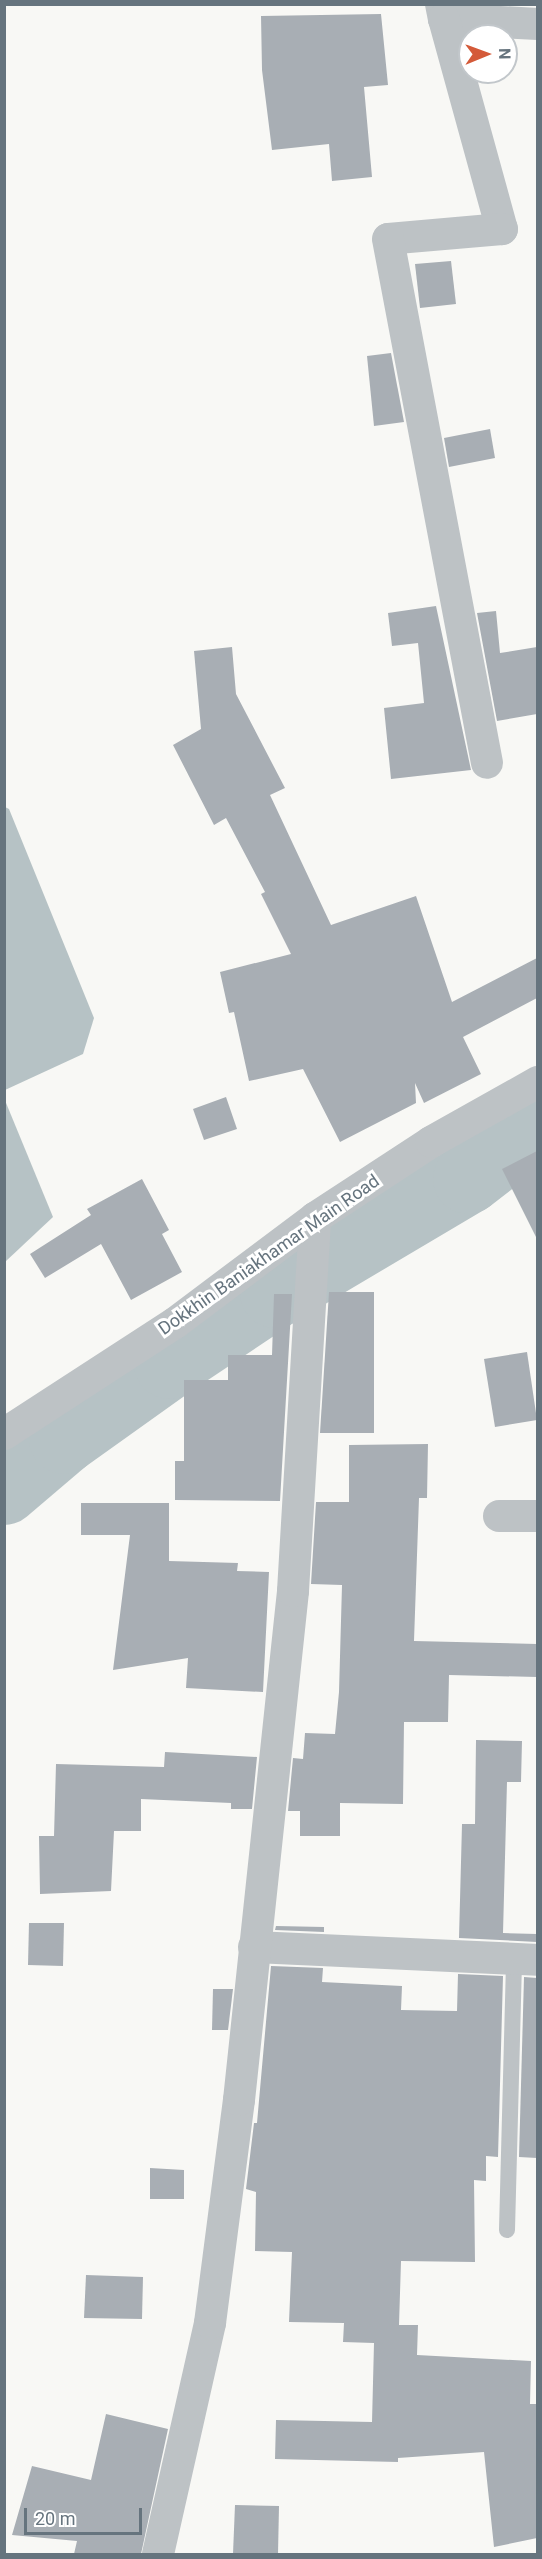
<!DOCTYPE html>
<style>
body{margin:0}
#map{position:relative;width:542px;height:2559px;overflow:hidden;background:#f8f8f5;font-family:Roboto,sans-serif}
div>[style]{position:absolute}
.water>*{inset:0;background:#b6c2c5}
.river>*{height:70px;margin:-35px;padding:0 35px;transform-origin:35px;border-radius:35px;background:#b6c2c5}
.building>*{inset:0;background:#a8aeb4}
.lane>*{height:16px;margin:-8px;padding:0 8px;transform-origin:8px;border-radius:8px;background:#bdc2c5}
.street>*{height:32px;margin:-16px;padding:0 16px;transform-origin:16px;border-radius:16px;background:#bdc2c5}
span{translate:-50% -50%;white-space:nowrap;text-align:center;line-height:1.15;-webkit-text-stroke:6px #fff;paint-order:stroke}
.street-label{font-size:18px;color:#66747e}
.frame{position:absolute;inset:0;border:6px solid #66747e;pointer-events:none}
.north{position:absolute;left:458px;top:24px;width:60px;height:60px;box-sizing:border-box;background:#fff;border:2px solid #c2c7cb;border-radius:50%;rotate:89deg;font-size:16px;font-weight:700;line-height:24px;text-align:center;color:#66747e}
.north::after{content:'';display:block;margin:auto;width:21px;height:27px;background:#d45a39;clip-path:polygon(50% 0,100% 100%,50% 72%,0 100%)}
.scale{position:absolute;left:24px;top:2508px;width:118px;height:27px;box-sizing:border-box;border:3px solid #66747e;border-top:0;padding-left:8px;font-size:18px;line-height:21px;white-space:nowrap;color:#66747e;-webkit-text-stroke:4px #fff;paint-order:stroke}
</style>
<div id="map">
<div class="water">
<div style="clip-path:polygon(5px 807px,9px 809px,94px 1018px,83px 1054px,5px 1090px)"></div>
<div style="clip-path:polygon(4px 1098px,53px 1217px,5px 1262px,4px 1262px)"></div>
</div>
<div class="river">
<div style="left:4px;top:1490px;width:79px;rotate:-40.4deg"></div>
<div style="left:64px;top:1439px;width:129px;rotate:-35.5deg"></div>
<div style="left:169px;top:1364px;width:128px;rotate:-33.8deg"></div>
<div style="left:275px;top:1293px;width:224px;rotate:-30.6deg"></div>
<div style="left:468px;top:1179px;width:88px;rotate:-37.6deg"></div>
</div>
<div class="building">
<div style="clip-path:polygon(381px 14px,388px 85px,364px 87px,372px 177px,332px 181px,329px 144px,272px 150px,262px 70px,261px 16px)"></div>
<div style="clip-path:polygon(451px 261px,456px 304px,420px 308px,415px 264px)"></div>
<div style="clip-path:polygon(391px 353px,404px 422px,374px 426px,367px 356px)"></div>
<div style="clip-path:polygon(490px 429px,495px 458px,449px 467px,444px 438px)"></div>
<div style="clip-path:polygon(436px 606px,471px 770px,391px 779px,384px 708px,424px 703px,418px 643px,392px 646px,388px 613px)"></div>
<div style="clip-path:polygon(496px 611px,500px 653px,537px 647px,537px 714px,497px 721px,477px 613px)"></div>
<div style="clip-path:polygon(232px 647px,236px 694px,285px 788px,270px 795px,331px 925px,416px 896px,452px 1002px,537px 958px,537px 998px,463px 1037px,481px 1074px,424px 1103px,415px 1083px,416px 1103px,340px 1142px,303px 1069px,249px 1081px,234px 1012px,229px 1013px,220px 972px,291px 954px,261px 894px,265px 892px,226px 818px,214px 825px,173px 745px,201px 729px,194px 651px)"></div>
<div style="clip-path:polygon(226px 1097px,237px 1129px,204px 1140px,193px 1109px)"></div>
<div style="clip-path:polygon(537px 1151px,537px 1239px,502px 1169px)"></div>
<div style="clip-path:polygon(142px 1179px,169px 1230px,162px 1234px,182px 1272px,131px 1300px,101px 1244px,45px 1278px,30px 1254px,91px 1215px,87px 1209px)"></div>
<div style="clip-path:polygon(329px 1292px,374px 1292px,374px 1433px,320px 1433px)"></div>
<div style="clip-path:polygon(274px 1294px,292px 1294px,280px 1501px,175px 1500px,175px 1461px,184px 1461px,184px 1380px,228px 1380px,228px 1355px,272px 1355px)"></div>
<div style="clip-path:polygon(527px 1352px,537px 1420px,495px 1427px,484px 1359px)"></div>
<div style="clip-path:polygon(428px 1444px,427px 1498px,419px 1498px,414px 1641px,537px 1644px,537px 1677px,449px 1675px,448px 1722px,404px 1722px,403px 1804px,340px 1803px,340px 1836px,300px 1836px,300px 1811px,288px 1811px,293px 1758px,303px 1759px,305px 1733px,335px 1734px,339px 1692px,342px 1585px,311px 1584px,316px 1502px,349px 1502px,349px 1445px)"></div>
<div style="clip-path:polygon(81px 1503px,169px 1503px,169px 1561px,238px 1563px,237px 1571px,269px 1572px,263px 1692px,186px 1688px,188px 1658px,113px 1670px,130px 1535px,81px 1535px)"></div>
<div style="clip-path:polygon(476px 1740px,522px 1741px,521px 1782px,507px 1782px,503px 1933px,537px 1934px,537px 1942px,459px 1938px,462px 1824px,475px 1824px)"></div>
<div style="clip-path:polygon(165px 1752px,257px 1757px,252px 1809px,231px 1809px,231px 1803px,141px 1799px,141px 1831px,114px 1831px,111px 1891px,40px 1894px,39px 1836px,54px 1836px,56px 1764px,164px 1767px)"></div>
<div style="clip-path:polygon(29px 1923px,64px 1923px,63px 1966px,28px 1965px)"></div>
<div style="clip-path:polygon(276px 1926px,324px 1927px,324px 1932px,275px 1930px)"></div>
<div style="clip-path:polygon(271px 1966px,323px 1968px,322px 1982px,402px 1986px,401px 2010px,457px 2011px,458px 1974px,503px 1976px,498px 2157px,486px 2156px,486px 2181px,474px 2180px,475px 2262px,401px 2261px,399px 2325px,418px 2325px,417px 2355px,531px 2361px,530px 2404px,537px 2404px,537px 2538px,494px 2547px,484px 2452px,398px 2458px,398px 2462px,275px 2459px,276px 2420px,372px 2422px,374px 2343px,343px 2342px,344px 2323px,289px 2322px,292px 2252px,255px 2251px,256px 2192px,246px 2189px,254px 2123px,257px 2123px)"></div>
<div style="clip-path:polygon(524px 1977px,537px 1978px,537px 2158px,519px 2157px)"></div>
<div style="clip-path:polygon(213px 1989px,233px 1989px,228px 2030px,212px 2030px)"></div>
<div style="clip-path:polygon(150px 2168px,184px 2170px,184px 2199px,150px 2199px)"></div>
<div style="clip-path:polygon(86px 2275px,143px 2277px,142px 2319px,84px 2318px)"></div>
<div style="clip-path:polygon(106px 2414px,168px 2429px,141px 2554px,74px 2554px,77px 2541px,12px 2535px,32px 2466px,91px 2480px)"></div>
<div style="clip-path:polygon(235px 2505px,279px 2506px,278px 2554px,233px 2554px)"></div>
</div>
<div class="lane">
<div style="left:507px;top:2230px;width:271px;rotate:-88.5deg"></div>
</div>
<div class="street">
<div style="left:441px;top:4px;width:15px;rotate:79deg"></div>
<div style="left:444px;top:19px;width:94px;rotate:3deg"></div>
<div style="left:444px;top:19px;width:218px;rotate:74.6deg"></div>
<div style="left:502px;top:229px;width:114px;rotate:175deg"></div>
<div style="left:388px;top:239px;width:533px;rotate:79.3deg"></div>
<div style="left:4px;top:1434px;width:204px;rotate:-33deg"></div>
<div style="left:175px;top:1323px;width:175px;rotate:-36.9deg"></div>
<div style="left:315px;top:1218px;width:139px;rotate:-33.2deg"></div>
<div style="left:431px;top:1142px;width:123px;rotate:-29.3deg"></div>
<div style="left:499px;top:1516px;width:39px"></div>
<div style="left:254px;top:1947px;width:284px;rotate:2.6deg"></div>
<div style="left:158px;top:2554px;width:237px;rotate:-77.3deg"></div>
<div style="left:210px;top:2323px;width:225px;rotate:-82.6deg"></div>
<div style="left:239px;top:2100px;width:512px;rotate:-83.94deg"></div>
<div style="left:293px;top:1591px;width:374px;rotate:-86.6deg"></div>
</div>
<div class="street-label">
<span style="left:269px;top:1255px;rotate:-35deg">Dokkhin Baniakhamar Main Road</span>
</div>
<div class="frame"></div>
<div class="north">N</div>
<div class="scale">20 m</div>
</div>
